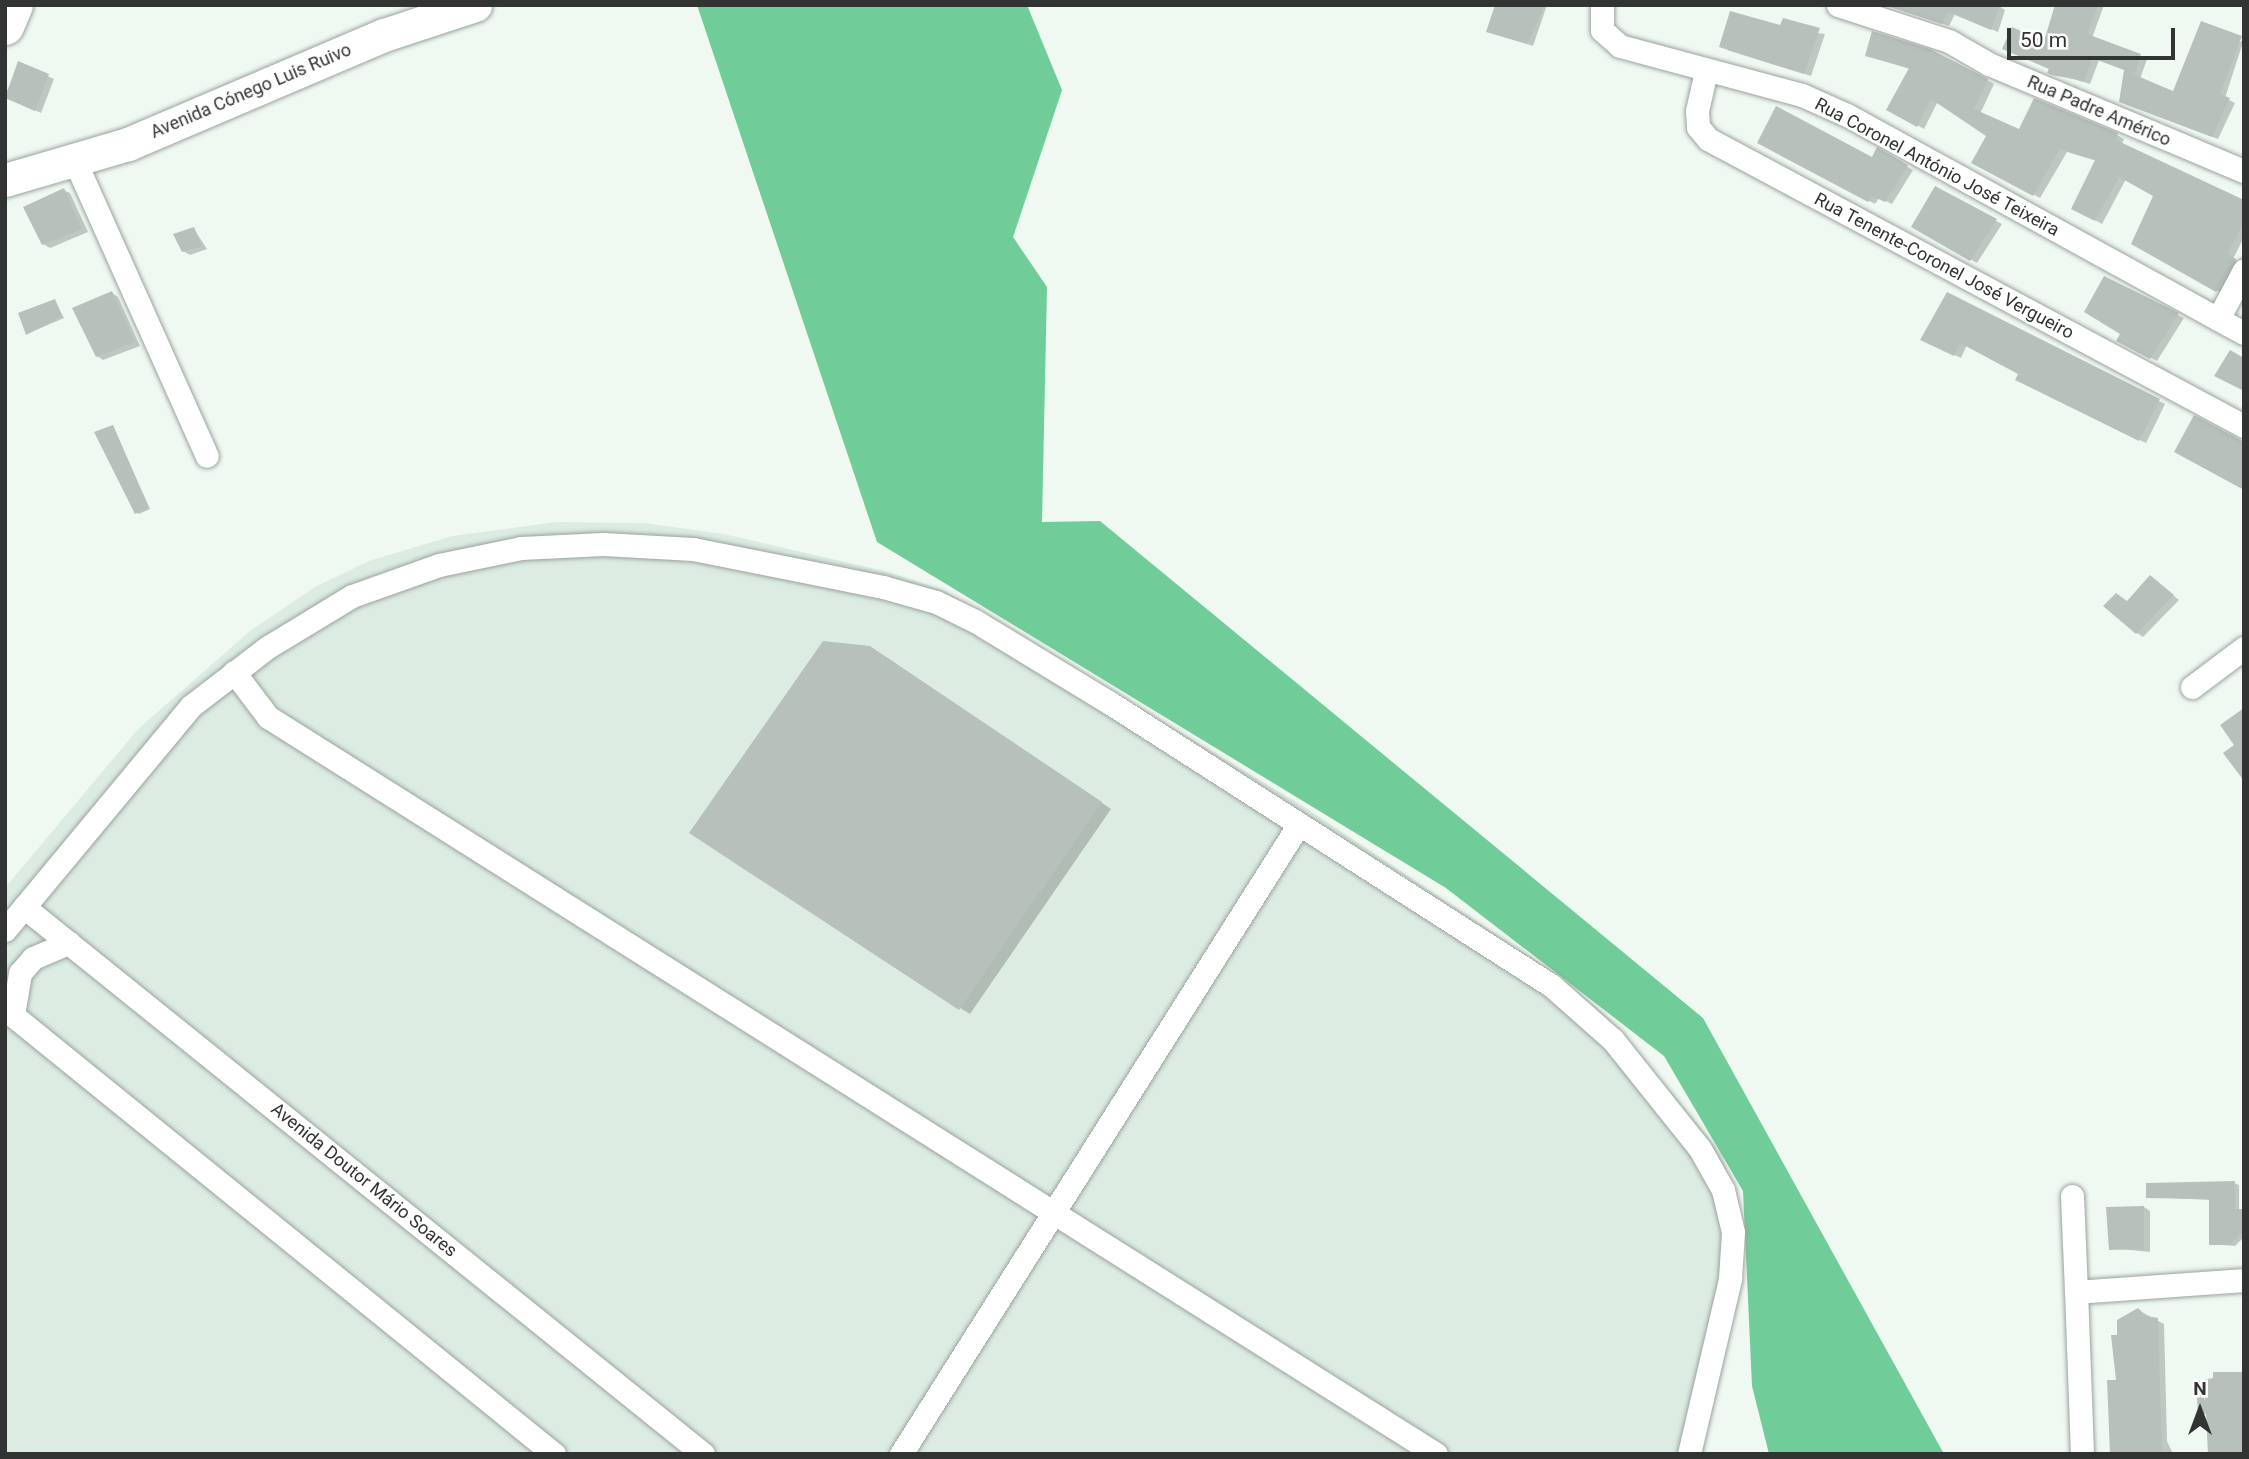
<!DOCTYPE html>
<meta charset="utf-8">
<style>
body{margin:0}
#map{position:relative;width:2249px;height:1459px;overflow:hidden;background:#eff9f2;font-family:Roboto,sans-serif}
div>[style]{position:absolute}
.built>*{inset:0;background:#dcece2}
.forest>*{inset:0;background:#70cc99}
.shadow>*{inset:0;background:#0003}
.building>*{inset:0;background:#b7c0ba}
.roads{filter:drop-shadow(0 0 2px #9aa39d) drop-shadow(0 0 2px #9aa39d)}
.street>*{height:23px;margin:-11.5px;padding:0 11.5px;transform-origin:11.5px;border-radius:11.5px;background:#fff}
.secondary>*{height:33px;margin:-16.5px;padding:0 16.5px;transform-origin:16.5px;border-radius:16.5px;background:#fff}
.primary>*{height:37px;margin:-18.5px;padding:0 18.5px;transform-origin:18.5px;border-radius:18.5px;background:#fff}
span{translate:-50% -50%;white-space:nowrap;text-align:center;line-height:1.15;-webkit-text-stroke:5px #fff;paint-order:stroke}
.street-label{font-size:18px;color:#313432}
.frame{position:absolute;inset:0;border:7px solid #313432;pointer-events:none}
.north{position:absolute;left:2165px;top:1375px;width:70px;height:70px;-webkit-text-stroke:5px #fff;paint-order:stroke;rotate:0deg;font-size:19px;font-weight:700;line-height:28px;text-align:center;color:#313432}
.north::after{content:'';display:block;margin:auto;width:24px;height:32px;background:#313432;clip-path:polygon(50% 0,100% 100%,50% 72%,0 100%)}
.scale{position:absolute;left:2007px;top:28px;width:168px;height:32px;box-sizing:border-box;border:4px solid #313432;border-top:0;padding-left:9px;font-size:21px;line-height:24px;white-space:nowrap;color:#313432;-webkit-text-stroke:5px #fff;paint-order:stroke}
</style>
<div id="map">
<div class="built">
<div style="clip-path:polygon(557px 522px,644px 523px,724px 534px,888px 572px,945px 591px,1303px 806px,1569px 983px,1614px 1023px,1722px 1154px,1735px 1197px,1735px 1296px,1701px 1454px,5px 1454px,5px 888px,138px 729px,250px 631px,315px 587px,369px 561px,452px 536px)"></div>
</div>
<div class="forest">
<div style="clip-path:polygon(697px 5px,1027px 5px,1062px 90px,1013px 237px,1047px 287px,1042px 522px,1100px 521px,1703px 1018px,1944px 1454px,1769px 1454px,1752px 1386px,1743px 1191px,1664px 1056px,1446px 888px,877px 542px)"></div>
</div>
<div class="shadow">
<div style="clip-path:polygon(1513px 5px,1547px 5px,1533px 46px,1504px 36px)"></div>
<div style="clip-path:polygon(1885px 5px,1999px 6px,2005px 10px,1998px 32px,1955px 14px,1949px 26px)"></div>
<div style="clip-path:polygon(2055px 5px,2104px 5px,2092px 38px,2147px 59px,2140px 79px,2174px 93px,2244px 39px,2225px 98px,2235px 103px,2218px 139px,2127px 104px,2126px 70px,2099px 60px,2090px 84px,2049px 72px,2045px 43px)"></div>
<div style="clip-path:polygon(1781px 28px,1825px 34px,1811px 76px,1727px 50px)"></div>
<div style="clip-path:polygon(1867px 56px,1987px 80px,1994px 84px,1980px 114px,2019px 132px,2117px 135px,2124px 139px,2122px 144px,2244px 202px,2244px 237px,2233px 259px,2241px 264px,2223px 294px,2133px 243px,2156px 195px,2126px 179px,2102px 224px,2073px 208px,2097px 161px,2067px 152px,2040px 198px,1980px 166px,1988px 136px,1938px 101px,1924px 129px,1889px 109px,1910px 69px)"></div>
<div style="clip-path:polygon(19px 63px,54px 79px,41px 113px,5px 96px)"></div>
<div style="clip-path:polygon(1759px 142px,1872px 160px,1878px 150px,1913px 170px,1892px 204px,1879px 198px,1875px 204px)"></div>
<div style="clip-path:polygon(1935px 188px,2002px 224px,1977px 263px,1913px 226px)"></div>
<div style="clip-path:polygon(63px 190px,70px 193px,88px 232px,50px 248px,43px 244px)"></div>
<div style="clip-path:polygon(194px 229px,207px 249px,190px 255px,183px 251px)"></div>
<div style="clip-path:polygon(2105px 279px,2184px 318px,2157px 361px,2119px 340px,2122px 333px)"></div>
<div style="clip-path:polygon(112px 293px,118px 297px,140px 346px,103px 360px,97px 356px)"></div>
<div style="clip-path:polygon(1948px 294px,2165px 404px,2146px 443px,2024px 383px,2021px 374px,1967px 345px,1961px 358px,1928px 343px)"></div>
<div style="clip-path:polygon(55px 301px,64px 318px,27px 334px)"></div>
<div style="clip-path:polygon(113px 427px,150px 509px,139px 514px,136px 512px)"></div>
<div style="clip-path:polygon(2156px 581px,2179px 600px,2143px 637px,2137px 633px,2128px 603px)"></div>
<div style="clip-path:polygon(880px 654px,1111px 809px,970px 1014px,960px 1008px)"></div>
<div style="clip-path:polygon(2234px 1183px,2239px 1185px,2239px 1211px,2244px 1211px,2244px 1237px,2235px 1246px,2211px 1244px,2211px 1200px,2148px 1197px)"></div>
<div style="clip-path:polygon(2144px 1207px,2150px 1211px,2150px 1252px,2110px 1248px)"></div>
<div style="clip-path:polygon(2138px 1310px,2164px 1324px,2167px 1441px,2173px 1454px,2111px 1454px,2108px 1382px,2118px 1381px,2119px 1337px)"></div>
</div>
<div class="building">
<div style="clip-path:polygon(1495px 5px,1545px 5px,1527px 44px,1486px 32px)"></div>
<div style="clip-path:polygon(1884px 5px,2000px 5px,1991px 30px,1948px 12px,1942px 24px)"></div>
<div style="clip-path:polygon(2055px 5px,2098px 5px,2087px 34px,2141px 54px,2135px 74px,2128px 72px,2173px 91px,2201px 21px,2242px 36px,2220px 94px,2230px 98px,2212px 137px,2119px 102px,2124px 70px,2092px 58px,2084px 81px,2052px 75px,2047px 73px,2049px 69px,2002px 49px,2012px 27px,2044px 41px)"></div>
<div style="clip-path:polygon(1730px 11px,1780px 25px,1783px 18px,1820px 28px,1804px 74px,1719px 47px)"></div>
<div style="clip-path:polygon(1872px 31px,1930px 49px,1988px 79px,1974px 109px,2019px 129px,2034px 98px,2118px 133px,2116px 140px,2244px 200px,2244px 222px,2227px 254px,2236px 259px,2216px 292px,2131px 244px,2153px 196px,2119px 177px,2095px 221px,2071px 209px,2095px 160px,2060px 149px,2033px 196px,1971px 163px,1986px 136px,1931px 99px,1917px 127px,1886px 110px,1909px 68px,1865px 56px)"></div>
<div style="clip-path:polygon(18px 61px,49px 74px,35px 111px,5px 98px)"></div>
<div style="clip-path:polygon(1776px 106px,1872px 157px,1877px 147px,1908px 165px,1885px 202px,1872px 196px,1868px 202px,1757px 143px)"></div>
<div style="clip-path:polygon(1935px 186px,1997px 219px,1970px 261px,1911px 227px)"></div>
<div style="clip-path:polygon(64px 188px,82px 229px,42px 245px,23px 207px)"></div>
<div style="clip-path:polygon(194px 227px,202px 246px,182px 252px,173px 234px)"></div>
<div style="clip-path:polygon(2104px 276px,2179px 313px,2150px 359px,2116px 341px,2120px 334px,2084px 312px)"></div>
<div style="clip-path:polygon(112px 291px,135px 342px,96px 357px,72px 308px)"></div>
<div style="clip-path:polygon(1947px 292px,2160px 399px,2139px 441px,2015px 380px,2018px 374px,1960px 343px,1954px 356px,1920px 340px)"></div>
<div style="clip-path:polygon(55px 299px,62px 316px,26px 335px,18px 313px)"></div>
<div style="clip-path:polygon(2230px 350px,2244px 358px,2244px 391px,2214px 376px)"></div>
<div style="clip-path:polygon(2194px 415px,2244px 442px,2244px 490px,2174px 452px)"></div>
<div style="clip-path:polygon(113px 425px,149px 508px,135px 514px,94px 432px)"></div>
<div style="clip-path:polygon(2150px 575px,2174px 595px,2136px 634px,2103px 606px,2116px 593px,2127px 601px)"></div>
<div style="clip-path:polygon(823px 641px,870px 646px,1102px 802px,959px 1010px,689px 833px)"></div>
<div style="clip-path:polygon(2244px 708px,2244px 781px,2223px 753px,2234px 745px,2220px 725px)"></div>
<div style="clip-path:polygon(2235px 1181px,2235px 1209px,2243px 1209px,2243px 1232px,2230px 1245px,2209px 1245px,2209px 1199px,2146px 1198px,2146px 1183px)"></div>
<div style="clip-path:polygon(2144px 1206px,2144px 1249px,2109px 1250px,2106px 1207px)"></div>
<div style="clip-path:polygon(2138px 1308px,2146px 1316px,2158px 1318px,2162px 1454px,2110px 1454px,2107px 1380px,2116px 1380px,2111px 1335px,2117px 1335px,2117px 1320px)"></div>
<div style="clip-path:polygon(2213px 1372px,2244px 1372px,2244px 1454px,2208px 1454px,2206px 1414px,2198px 1415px,2196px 1381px,2213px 1378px)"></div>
</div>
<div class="roads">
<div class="street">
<div style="left:1602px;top:5px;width:25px;rotate:90deg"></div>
<div style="left:1602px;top:30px;width:24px;rotate:42deg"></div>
<div style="left:1620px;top:46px;width:188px;rotate:15.1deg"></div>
<div style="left:1802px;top:95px;width:49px;rotate:24deg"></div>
<div style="left:1847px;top:115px;width:453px;rotate:28.8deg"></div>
<div style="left:1838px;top:5px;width:117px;rotate:18deg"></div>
<div style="left:1949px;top:41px;width:46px;rotate:29.9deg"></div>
<div style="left:1989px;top:64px;width:277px;rotate:22.8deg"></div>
<div style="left:1706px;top:71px;width:41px;rotate:102.7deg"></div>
<div style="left:1697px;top:111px;width:16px;rotate:86deg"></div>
<div style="left:1698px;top:127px;width:16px;rotate:50deg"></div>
<div style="left:1708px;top:139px;width:608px;rotate:28.17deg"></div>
<div style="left:74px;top:159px;width:325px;rotate:65.9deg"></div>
<div style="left:2218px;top:319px;width:55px;rotate:-62deg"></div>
<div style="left:234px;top:672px;width:56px;rotate:52.9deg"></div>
<div style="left:268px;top:717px;width:1381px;rotate:32.25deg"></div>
<div style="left:2192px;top:687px;width:65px;rotate:-36.9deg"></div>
<div style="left:24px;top:907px;width:872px;rotate:38.85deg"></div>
<div style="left:5px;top:930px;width:291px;rotate:-50.3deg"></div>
<div style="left:191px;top:706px;width:97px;rotate:-37.5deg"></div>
<div style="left:268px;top:647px;width:98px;rotate:-31.3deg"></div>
<div style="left:352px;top:596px;width:92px;rotate:-19.6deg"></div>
<div style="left:439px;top:565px;width:84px;rotate:-11.7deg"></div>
<div style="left:521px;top:548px;width:82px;rotate:-2.8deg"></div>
<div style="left:603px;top:544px;width:90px;rotate:3.2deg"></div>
<div style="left:693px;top:549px;width:194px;rotate:11.3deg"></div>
<div style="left:883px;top:587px;width:55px;rotate:15.8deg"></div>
<div style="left:936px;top:602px;width:43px;rotate:26deg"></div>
<div style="left:975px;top:621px;width:158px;rotate:31.3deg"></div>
<div style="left:1110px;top:703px;width:525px;rotate:32.63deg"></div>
<div style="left:1552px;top:986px;width:81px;rotate:41.5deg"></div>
<div style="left:1613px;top:1040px;width:139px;rotate:51.4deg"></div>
<div style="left:1700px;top:1149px;width:47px;rotate:60.7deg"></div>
<div style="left:1723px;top:1190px;width:43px;rotate:76.6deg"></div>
<div style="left:1733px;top:1232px;width:47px;rotate:93.7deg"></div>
<div style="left:1730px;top:1279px;width:180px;rotate:103.2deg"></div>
<div style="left:5px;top:1009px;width:707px;rotate:39.03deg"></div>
<div style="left:13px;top:1015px;width:43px;rotate:-80.5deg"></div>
<div style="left:20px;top:973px;width:20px;rotate:-49deg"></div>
<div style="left:33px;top:958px;width:39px;rotate:-23deg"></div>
<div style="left:2072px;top:1196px;width:96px;rotate:87.6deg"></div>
<div style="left:901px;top:1454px;width:745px;rotate:-57.72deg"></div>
<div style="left:2082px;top:1454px;width:162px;rotate:-92.1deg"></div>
<div style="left:2076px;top:1292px;width:168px;rotate:-4.1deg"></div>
</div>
<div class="secondary">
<div style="left:5px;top:180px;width:128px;rotate:-16.3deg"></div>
<div style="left:128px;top:144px;width:278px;rotate:-23.1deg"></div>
<div style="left:384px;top:35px;width:96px;rotate:-18.2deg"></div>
</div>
<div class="primary">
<div style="left:5px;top:26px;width:23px;rotate:-67deg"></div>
</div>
</div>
<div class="street-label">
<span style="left:251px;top:91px;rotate:-23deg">Avenida Cónego Luis Ruivo</span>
<span style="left:2099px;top:111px;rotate:23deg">Rua Padre Américo</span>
<span style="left:1937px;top:167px;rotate:28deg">Rua Coronel António José Teixeira</span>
<span style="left:1944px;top:266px;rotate:28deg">Rua Tenente-Coronel José Vergueiro</span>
<span style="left:364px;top:1180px;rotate:39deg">Avenida Doutor Mário Soares</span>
</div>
<div class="frame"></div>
<div class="north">N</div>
<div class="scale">50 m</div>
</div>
